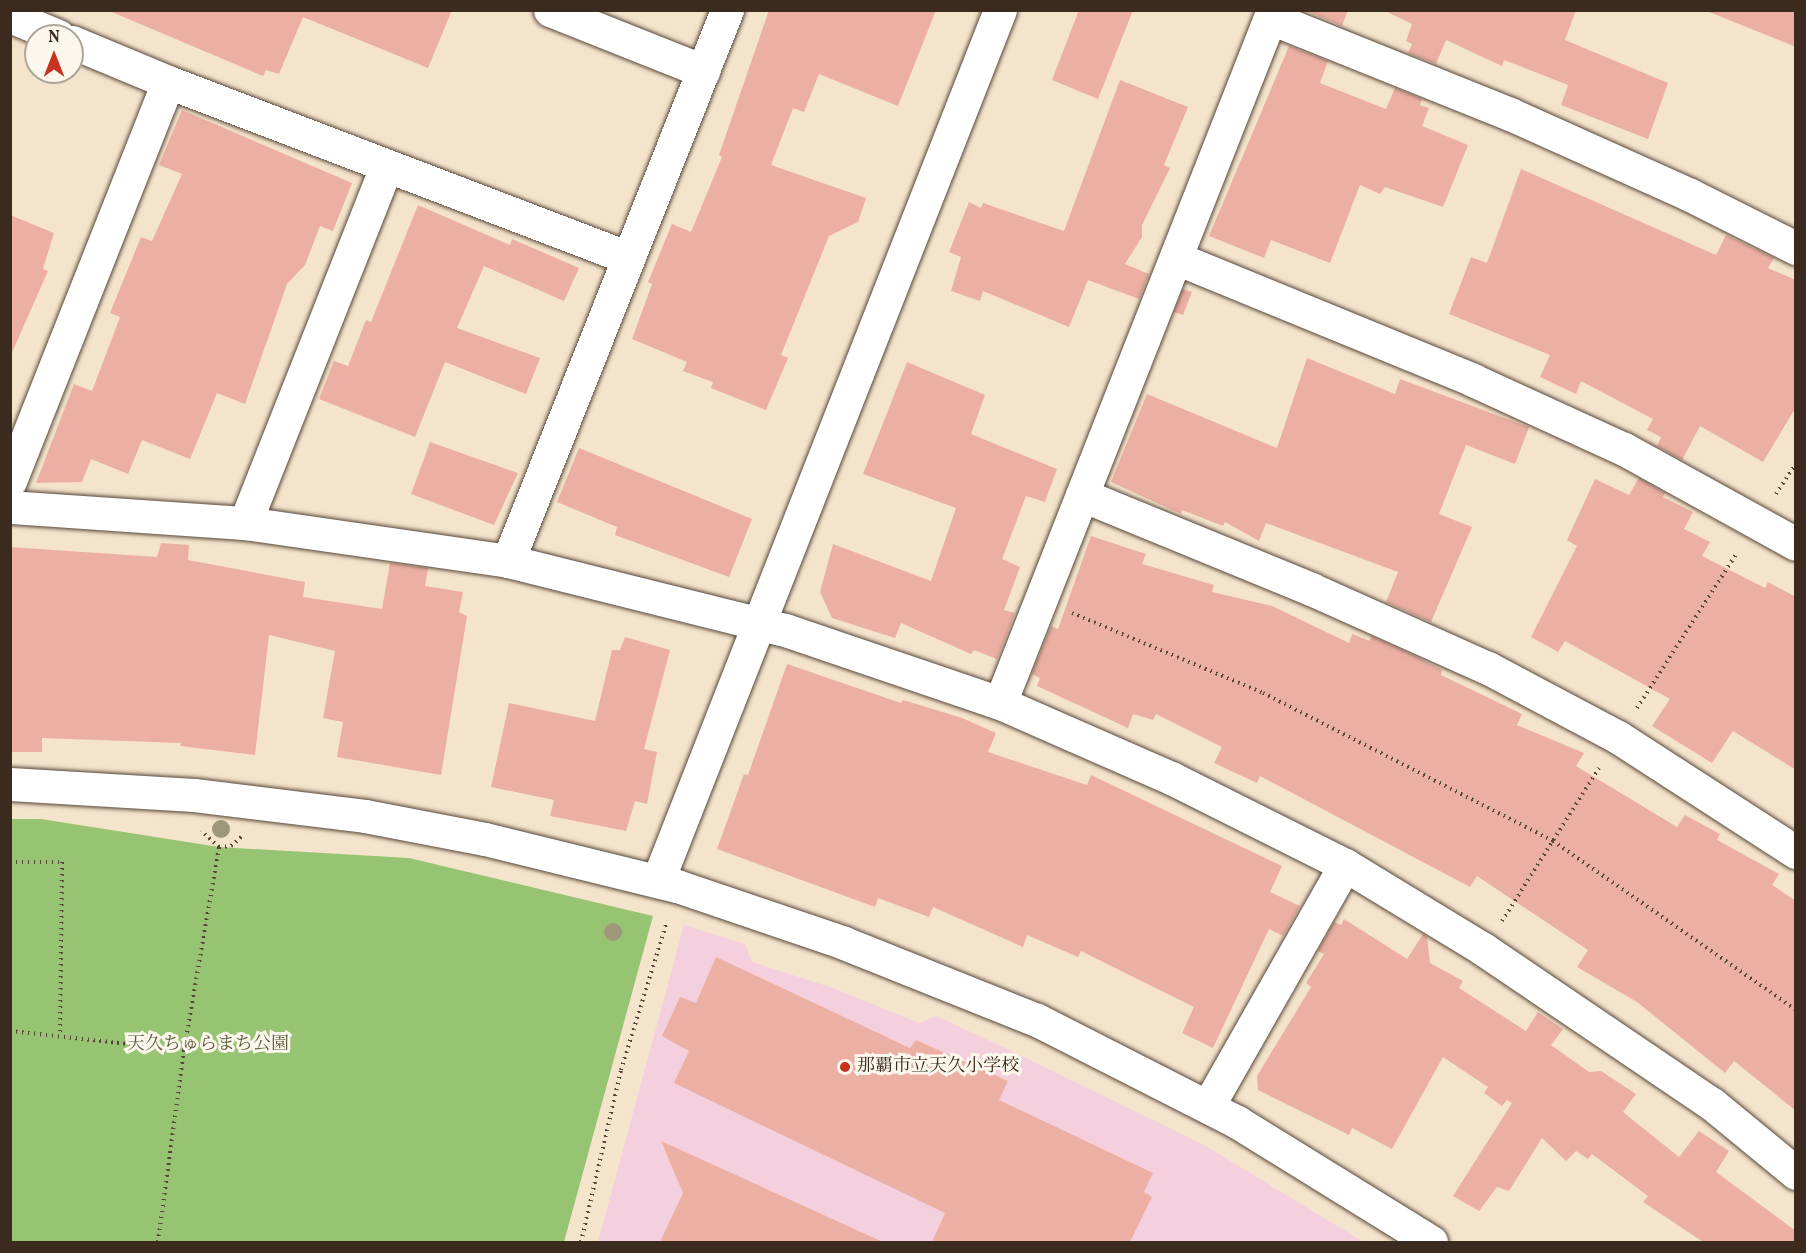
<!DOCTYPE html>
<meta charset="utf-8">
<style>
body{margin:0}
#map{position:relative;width:1806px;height:1253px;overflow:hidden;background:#f5e4cc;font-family:Vollkorn,"Noto Serif JP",serif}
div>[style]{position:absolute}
.built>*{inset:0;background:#f4cfdd}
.green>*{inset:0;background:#97c472}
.building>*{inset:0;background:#ebb0a3}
.path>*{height:4px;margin-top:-2px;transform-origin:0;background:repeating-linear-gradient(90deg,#574638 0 1.5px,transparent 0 6px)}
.roads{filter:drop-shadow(0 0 2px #574638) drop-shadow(0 0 2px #574638)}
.minor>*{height:33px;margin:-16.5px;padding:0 16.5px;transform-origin:16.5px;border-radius:16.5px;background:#fff}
.trees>*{width:18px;height:18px;margin:-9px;border-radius:50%;background:#9e977a}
.dots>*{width:16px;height:16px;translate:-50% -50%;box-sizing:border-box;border:3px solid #fbf7ec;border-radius:50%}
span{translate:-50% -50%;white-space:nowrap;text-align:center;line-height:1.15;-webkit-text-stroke:6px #fbf7ec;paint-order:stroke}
.park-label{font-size:18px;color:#575837}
.poi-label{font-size:18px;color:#3b2a1e}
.left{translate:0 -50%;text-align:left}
.frame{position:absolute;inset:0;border:12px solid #3b2a1e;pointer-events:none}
.north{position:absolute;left:24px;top:24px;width:60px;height:60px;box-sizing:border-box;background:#fbf7ec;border:2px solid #aea59a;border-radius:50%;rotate:0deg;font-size:16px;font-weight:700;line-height:24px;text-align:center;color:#3b2a1e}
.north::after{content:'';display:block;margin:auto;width:21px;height:27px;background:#c8321e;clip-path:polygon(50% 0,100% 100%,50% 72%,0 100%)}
</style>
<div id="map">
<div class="built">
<div style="clip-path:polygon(684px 925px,745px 944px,752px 962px,833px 988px,919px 1023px,936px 1016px,999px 1045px,1202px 1144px,1364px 1242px,598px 1242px)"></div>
</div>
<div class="green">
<div style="clip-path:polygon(10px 819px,41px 819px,219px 847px,409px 858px,653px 916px,564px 1242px,11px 1242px)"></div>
</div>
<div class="building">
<div style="clip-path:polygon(107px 10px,452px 10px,428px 68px,303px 17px,279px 74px,266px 70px,263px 76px)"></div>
<div style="clip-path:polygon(769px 10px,936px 10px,898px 106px,819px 74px,804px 112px,793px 108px,771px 165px,866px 198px,858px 222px,829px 236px,781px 355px,788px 358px,766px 410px,711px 388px,713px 382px,683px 371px,687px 362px,632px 339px,652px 284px,648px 282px,672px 224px,691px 232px,722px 157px,719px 155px)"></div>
<div style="clip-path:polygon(1079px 10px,1133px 10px,1098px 99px,1052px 80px)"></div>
<div style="clip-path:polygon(1304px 10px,1348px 10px,1342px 26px)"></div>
<div style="clip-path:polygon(1383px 10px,1576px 10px,1565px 40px,1668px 83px,1648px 139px,1561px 105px,1568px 85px,1504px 60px,1502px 66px,1446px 40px,1436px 64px,1408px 53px,1412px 44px,1406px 41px,1412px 24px)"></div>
<div style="clip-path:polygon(1796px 10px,1796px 47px,1709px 12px,1709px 10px)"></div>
<div style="clip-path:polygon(1289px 46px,1328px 61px,1320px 83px,1386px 109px,1395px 88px,1422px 99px,1420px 105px,1429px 108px,1422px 126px,1468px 145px,1443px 207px,1385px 187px,1380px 194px,1360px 185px,1330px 263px,1271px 240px,1264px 258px,1209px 236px)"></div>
<div style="clip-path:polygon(1120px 80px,1188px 107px,1164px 165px,1170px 168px,1142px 225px,1142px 237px,1125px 264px,1149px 274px,1139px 299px,1088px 280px,1069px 327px,983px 291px,980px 301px,951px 291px,961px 257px,949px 252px,969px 202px,981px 208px,983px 203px,1064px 231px)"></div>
<div style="clip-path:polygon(182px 110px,352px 183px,333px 231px,320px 226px,305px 265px,287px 284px,245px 404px,217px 393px,190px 459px,142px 440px,128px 474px,91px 459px,82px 482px,36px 483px,74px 384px,92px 391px,120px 317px,110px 313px,141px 237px,152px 241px,182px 174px,159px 165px)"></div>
<div style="clip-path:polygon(1521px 169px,1716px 255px,1726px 235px,1774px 258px,1768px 268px,1796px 280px,1796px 407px,1763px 462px,1700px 426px,1682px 460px,1657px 446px,1661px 437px,1647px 430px,1653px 419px,1581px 381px,1576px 394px,1540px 377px,1550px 355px,1449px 314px,1471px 257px,1487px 263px)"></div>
<div style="clip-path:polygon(418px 205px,510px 245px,512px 239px,579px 268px,564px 301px,484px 266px,457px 328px,540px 358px,526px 394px,445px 362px,415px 437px,319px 399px,334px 361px,348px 366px,366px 320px,371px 322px)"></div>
<div style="clip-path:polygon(10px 215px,54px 233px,43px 269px,48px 271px,10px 357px)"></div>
<div style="clip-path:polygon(1183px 289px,1192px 292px,1183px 315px,1174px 312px)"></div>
<div style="clip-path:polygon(1307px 358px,1395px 394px,1400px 379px,1529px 427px,1515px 464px,1466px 445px,1439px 514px,1472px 527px,1431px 622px,1386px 602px,1398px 572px,1266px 523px,1259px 541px,1225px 522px,1223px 526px,1182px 510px,1181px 514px,1111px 482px,1147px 394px,1277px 448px)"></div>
<div style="clip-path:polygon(907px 362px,985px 395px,971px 434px,1057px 469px,1045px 502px,1026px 496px,1002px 559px,1020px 567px,1004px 610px,1015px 613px,997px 659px,974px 650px,971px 654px,901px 623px,895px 638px,832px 618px,820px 592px,833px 544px,931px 581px,956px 508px,863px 474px)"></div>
<div style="clip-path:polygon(430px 442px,518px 473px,494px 525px,411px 494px)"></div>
<div style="clip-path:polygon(579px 448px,752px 519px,729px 577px,615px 535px,617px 527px,557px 502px)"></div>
<div style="clip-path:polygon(1639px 478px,1665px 493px,1663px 497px,1693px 512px,1684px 529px,1710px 542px,1702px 556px,1765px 588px,1768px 582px,1796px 597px,1796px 770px,1733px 731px,1712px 763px,1652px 726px,1670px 699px,1565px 641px,1558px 652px,1531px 637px,1577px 546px,1567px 540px,1595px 479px,1629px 495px)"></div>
<div style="clip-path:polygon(1091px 536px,1146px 554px,1142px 564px,1214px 585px,1212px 592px,1272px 606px,1349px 643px,1352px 634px,1370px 641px,1371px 636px,1417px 657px,1442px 670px,1441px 675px,1522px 714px,1517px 725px,1584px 753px,1576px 766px,1677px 827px,1685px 815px,1720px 834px,1717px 840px,1779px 874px,1772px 885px,1796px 901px,1796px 1111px,1734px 1061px,1725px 1073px,1637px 1002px,1577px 967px,1588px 950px,1477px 876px,1470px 887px,1260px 776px,1257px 783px,1214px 763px,1222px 747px,1156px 714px,1153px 720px,1133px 714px,1128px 728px,1037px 686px,1040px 678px,1032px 674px,1051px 626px,1058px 629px)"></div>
<div style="clip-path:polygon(161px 543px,189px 545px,188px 560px,305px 582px,303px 597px,382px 609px,390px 563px,428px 568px,425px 586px,463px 592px,459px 612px,467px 616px,441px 775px,337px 757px,343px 722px,323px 718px,335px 651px,269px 635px,255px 755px,180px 746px,181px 743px,42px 738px,42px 752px,10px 752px,10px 547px,157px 557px)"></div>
<div style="clip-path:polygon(625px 637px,670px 650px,644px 749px,657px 752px,647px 804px,635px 801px,626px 831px,550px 816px,554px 800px,491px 787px,509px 703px,595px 721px,612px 650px,620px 650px)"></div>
<div style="clip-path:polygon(787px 664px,901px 703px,903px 700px,962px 718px,996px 733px,988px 752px,1087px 785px,1091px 775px,1282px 866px,1270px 892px,1300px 906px,1283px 936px,1269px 929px,1213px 1048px,1182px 1033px,1194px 1007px,1081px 951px,1078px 957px,1027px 935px,1023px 947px,933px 907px,929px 917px,878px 898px,875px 907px,717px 849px,744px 774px,748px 775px)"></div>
<div style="clip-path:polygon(1344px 919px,1407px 959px,1423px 934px,1427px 937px,1430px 963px,1463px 981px,1459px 988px,1526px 1031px,1538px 1012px,1563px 1029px,1551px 1045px,1589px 1072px,1601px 1071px,1636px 1094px,1623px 1112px,1679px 1157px,1699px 1131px,1729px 1151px,1716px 1172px,1796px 1231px,1796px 1242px,1703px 1242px,1643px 1202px,1648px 1196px,1592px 1154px,1588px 1159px,1576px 1151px,1566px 1161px,1542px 1138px,1509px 1191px,1497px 1187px,1479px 1211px,1453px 1196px,1512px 1103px,1507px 1100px,1502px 1106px,1484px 1093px,1488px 1087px,1443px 1057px,1392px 1149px,1352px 1128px,1349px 1135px,1258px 1090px,1257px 1076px,1311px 987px,1306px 983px,1324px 954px,1318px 951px,1334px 922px,1341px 925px)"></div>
<div style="clip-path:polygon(716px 957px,910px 1048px,916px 1040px,1008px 1081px,999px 1100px,1153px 1173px,1144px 1192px,1152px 1197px,1130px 1242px,932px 1242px,945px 1213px,674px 1083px,689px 1051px,662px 1036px,680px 997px,696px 1003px)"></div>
<div style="clip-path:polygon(661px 1141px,883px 1242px,660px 1242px,683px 1193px)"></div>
</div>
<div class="path">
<div style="left:1776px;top:494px;width:37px;rotate:-57deg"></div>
<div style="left:1072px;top:613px;width:207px;rotate:22.7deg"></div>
<div style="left:1263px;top:693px;width:326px;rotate:27deg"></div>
<div style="left:1553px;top:841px;width:296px;rotate:34.8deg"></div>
<div style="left:1637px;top:708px;width:184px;rotate:-57.2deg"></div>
<div style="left:219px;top:847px;width:12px;rotate:-5deg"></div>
<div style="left:231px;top:846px;width:15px;rotate:-42deg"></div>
<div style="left:10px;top:862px;width:52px"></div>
<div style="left:62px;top:862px;width:173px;rotate:90.7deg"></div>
<div style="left:1502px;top:921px;width:181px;rotate:-57.6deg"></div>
<div style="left:10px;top:1031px;width:175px;rotate:6.2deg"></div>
<div style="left:158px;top:1242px;width:194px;rotate:-82.3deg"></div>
<div style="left:184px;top:1050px;width:206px;rotate:-80.2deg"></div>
<div style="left:219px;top:847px;width:24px;rotate:-138deg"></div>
<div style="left:581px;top:1242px;width:177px;rotate:-76.9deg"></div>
<div style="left:621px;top:1070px;width:156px;rotate:-72.8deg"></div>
</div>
<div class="roads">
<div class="minor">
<div style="left:550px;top:10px;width:165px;rotate:21.7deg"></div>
<div style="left:10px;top:16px;width:52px;rotate:22.6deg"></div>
<div style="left:1271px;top:18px;width:258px;rotate:21.9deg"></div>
<div style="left:1510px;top:114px;width:197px;rotate:24.2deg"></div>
<div style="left:1690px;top:195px;width:119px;rotate:26.6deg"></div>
<div style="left:72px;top:42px;width:104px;rotate:22.6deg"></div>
<div style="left:168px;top:82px;width:493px;rotate:20.9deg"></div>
<div style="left:1176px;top:258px;width:321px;rotate:22.3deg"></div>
<div style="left:1473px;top:380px;width:166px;rotate:24.6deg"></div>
<div style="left:1624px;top:449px;width:196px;rotate:28.9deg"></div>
<div style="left:10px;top:481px;width:429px;rotate:-68.4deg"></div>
<div style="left:1082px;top:495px;width:248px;rotate:22.3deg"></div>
<div style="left:1311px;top:589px;width:194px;rotate:24.1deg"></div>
<div style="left:1488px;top:668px;width:147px;rotate:28deg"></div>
<div style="left:1618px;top:737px;width:212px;rotate:32.9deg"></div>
<div style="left:10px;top:507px;width:236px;rotate:3.9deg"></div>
<div style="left:245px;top:523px;width:266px;rotate:8.2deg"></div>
<div style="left:508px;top:561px;width:285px;rotate:14deg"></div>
<div style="left:785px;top:630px;width:227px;rotate:18.8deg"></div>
<div style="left:1000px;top:703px;width:189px;rotate:23.7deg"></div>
<div style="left:1173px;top:779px;width:192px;rotate:26.6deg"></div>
<div style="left:1345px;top:865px;width:162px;rotate:31.3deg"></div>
<div style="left:1483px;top:949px;width:277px;rotate:34.1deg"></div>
<div style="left:1712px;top:1104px;width:109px;rotate:39.4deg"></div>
<div style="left:245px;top:523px;width:383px;rotate:-68.4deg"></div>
<div style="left:508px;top:561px;width:593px;rotate:-68.32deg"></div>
<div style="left:1000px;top:703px;width:745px;rotate:-68.5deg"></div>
<div style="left:10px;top:784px;width:184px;rotate:3.4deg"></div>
<div style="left:194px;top:795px;width:172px;rotate:7deg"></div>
<div style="left:365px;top:816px;width:122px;rotate:10.9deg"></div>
<div style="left:485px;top:839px;width:198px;rotate:13.8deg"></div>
<div style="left:677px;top:886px;width:176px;rotate:18.8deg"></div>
<div style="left:844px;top:943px;width:208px;rotate:21.8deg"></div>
<div style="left:1037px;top:1020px;width:225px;rotate:27deg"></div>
<div style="left:1237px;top:1122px;width:228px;rotate:31.7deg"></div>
<div style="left:658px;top:880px;width:935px;rotate:-68.54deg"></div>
<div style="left:1208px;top:1106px;width:277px;rotate:-60.4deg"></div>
</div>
</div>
<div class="trees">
<div style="left:221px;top:829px"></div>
<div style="left:613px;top:932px"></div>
</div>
<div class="dots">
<div style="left:845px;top:1067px;background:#c8321e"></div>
</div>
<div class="park-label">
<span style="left:208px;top:1045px">天久ちゅらまち公園</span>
</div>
<div class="poi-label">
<span class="left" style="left:857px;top:1067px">那覇市立天久小学校</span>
</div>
<div class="frame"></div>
<div class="north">N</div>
</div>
